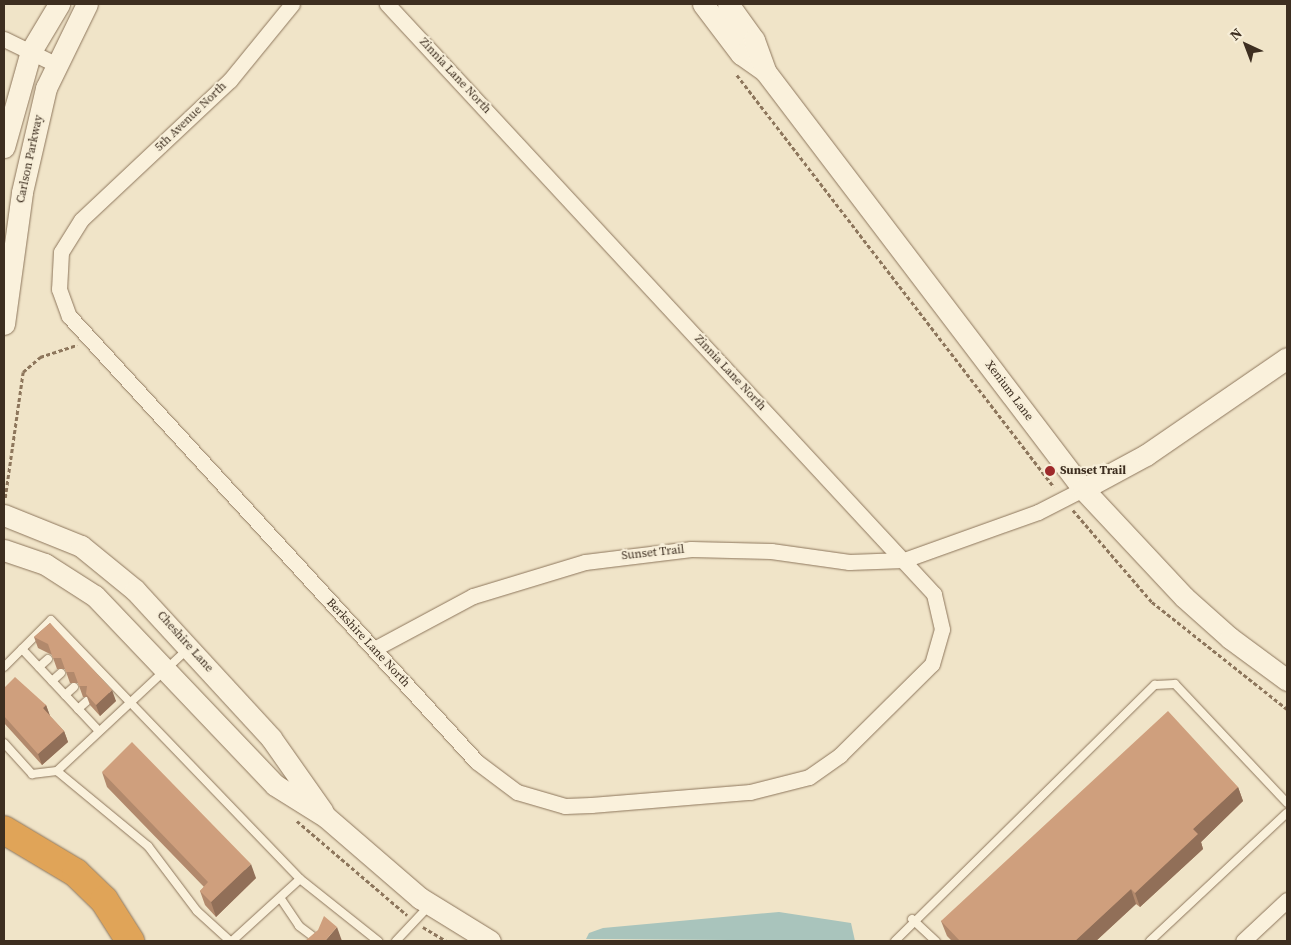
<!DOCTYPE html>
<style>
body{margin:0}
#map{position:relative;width:1291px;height:945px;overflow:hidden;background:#f0e4c8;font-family:"Source Serif 4",serif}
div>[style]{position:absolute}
.water>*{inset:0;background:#a9c4bc}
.path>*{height:2.5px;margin-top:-1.25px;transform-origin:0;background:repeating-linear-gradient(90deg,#8d765c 0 4px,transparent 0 6.5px)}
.roads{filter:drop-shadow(0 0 1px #8d765c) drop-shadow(0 0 1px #8d765c)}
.lane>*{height:8px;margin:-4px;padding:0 4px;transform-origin:4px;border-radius:4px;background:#faf1dc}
.street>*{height:15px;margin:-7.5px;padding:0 7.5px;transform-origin:7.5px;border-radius:7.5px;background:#faf1dc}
.secondary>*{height:21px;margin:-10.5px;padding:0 10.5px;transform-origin:10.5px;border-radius:10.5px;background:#faf1dc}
.highway>*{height:28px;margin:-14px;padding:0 14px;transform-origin:14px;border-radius:14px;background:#e0a458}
.wall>*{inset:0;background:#b2896c}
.shaded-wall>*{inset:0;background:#916f58}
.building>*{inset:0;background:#cf9f7d}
.dots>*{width:14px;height:14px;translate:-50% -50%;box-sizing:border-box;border:2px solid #f7eed8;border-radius:50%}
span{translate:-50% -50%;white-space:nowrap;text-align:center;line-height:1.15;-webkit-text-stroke:4px #f7eed8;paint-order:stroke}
.street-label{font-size:12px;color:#3d2e20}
.poi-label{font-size:12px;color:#3d2e20;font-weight:700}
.left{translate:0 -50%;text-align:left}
.frame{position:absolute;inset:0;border:5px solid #3d2e20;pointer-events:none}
.north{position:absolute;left:1221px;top:20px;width:50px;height:50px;-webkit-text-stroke:4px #f7eed8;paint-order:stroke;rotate:317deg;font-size:14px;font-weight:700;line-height:20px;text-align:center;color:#3d2e20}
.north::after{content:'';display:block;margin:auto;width:18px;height:22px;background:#3d2e20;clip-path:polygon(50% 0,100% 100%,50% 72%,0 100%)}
</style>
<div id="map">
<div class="water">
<div style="clip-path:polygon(779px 912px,851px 923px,855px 941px,586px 939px,589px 933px,603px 928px)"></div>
</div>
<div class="path">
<div style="left:737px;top:75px;width:520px;rotate:52.42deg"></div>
<div style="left:5px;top:498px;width:127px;rotate:-81.9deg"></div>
<div style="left:23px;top:372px;width:23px;rotate:-41deg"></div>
<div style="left:40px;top:357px;width:39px;rotate:-18deg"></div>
<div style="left:1073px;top:510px;width:121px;rotate:49.3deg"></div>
<div style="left:1152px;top:602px;width:172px;rotate:38.4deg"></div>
<div style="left:297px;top:821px;width:145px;rotate:40.5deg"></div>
<div style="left:423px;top:927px;width:27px;rotate:31deg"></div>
</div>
<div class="roads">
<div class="lane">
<div style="left:22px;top:649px;width:112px;rotate:46.8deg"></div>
<div style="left:4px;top:667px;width:66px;rotate:-45deg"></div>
<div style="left:51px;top:620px;width:359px;rotate:46.1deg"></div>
<div style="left:300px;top:879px;width:92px;rotate:137.6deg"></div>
<div style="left:39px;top:667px;width:12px;rotate:-42deg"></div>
<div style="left:52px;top:681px;width:12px;rotate:-42deg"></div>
<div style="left:65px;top:695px;width:12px;rotate:-42deg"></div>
<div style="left:78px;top:709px;width:12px;rotate:-42deg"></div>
<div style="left:4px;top:743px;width:42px;rotate:47.9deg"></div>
<div style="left:32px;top:774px;width:25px;rotate:-7deg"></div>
<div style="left:57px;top:771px;width:179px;rotate:-43deg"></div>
<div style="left:57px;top:771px;width:118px;rotate:39.5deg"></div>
<div style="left:148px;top:846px;width:81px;rotate:53deg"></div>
<div style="left:197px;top:911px;width:45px;rotate:42.3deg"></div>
<div style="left:300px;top:879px;width:100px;rotate:38.5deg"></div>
<div style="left:281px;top:899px;width:32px;rotate:56deg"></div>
<div style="left:299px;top:926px;width:25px;rotate:37deg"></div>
<div style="left:912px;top:919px;width:33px;rotate:43deg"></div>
<div style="left:396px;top:941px;width:48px;rotate:-46.7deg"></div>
<div style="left:895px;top:941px;width:365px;rotate:-44.6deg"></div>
<div style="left:1155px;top:685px;width:20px;rotate:-3deg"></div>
<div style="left:1175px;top:684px;width:163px;rotate:46.7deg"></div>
<div style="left:1150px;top:941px;width:187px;rotate:-43.1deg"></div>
</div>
<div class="street">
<div style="left:292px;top:4px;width:98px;rotate:129.2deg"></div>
<div style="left:230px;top:80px;width:204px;rotate:136.8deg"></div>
<div style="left:81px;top:220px;width:38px;rotate:122deg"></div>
<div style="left:61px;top:252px;width:37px;rotate:93deg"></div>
<div style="left:59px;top:289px;width:29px;rotate:70deg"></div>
<div style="left:69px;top:316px;width:604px;rotate:47.55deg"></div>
<div style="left:477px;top:762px;width:50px;rotate:36.9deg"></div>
<div style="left:517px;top:792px;width:50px;rotate:16.3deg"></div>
<div style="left:565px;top:806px;width:26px;rotate:-2deg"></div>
<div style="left:591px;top:805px;width:160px;rotate:-4.7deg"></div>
<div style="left:750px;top:792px;width:61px;rotate:-14.3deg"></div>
<div style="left:809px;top:777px;width:38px;rotate:-35deg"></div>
<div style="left:840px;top:755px;width:129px;rotate:-44.7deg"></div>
<div style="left:932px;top:664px;width:36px;rotate:-74deg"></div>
<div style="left:942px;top:629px;width:36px;rotate:-103deg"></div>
<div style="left:934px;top:594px;width:805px;rotate:-132.83deg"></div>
<div style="left:4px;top:39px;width:57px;rotate:26.1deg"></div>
<div style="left:374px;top:649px;width:112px;rotate:-28.2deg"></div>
<div style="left:473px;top:596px;width:117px;rotate:-16.9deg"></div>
<div style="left:585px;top:562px;width:107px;rotate:-7deg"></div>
<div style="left:691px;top:549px;width:80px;rotate:1.4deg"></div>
<div style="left:771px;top:551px;width:79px;rotate:8deg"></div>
<div style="left:849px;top:562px;width:55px;rotate:-2.1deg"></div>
<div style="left:904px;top:560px;width:142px;rotate:-19.7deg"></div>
<div style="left:1038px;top:512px;width:51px;rotate:-27.1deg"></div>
<div style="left:1243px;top:941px;width:60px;rotate:-43deg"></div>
</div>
<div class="secondary">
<div style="left:703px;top:4px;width:63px;rotate:52.8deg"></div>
<div style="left:741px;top:54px;width:29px;rotate:35deg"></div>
<div style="left:765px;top:71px;width:525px;rotate:52.74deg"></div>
<div style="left:1083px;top:489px;width:148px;rotate:46.9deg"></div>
<div style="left:1184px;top:597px;width:62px;rotate:41.7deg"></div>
<div style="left:1230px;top:638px;width:71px;rotate:36.4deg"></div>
<div style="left:728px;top:4px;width:44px;rotate:54.2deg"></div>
<div style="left:754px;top:40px;width:33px;rotate:70deg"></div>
<div style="left:4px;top:147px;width:100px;rotate:-74.3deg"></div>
<div style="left:31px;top:51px;width:55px;rotate:-59.2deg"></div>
<div style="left:4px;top:324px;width:133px;rotate:-82.2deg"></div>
<div style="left:22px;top:192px;width:107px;rotate:-77deg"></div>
<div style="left:46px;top:88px;width:93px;rotate:-64deg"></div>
<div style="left:1083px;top:489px;width:72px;rotate:-28.4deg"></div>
<div style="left:1146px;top:455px;width:171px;rotate:-34.5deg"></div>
<div style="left:4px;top:515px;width:83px;rotate:21.9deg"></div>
<div style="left:81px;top:546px;width:70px;rotate:39.2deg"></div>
<div style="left:135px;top:590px;width:201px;rotate:47.4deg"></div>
<div style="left:271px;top:738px;width:90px;rotate:54.9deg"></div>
<div style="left:4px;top:550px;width:43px;rotate:18.9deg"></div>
<div style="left:45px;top:564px;width:59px;rotate:32.6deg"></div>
<div style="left:95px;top:596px;width:261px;rotate:46.4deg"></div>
<div style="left:275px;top:785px;width:60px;rotate:32.1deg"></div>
<div style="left:326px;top:817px;width:124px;rotate:40.8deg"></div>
<div style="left:420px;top:898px;width:82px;rotate:31.6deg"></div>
</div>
<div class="highway">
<div style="left:4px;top:830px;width:84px;rotate:30.8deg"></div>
<div style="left:76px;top:873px;width:39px;rotate:44deg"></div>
<div style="left:104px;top:900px;width:49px;rotate:57.6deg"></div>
</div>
</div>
<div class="wall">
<div style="clip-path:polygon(50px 623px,116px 701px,100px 716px,90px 705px,87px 697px,83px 697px,78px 683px,70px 683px,65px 669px,57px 669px,52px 655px,38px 648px,34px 637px)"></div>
<div style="clip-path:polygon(4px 688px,46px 705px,50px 716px,64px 731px,68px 742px,42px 765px,4px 723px)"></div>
<div style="clip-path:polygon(102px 772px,256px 878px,216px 917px,205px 905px,200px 891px,204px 887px,107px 787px)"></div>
<div style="clip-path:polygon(1238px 787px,1243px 801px,1201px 842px,1203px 849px,1140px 907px,1136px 904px,1096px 941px,952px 941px,947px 936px,941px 921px)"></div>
</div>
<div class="shaded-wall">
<div style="clip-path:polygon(112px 690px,116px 701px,100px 716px,96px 705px)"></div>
<div style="clip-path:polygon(46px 705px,50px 716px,47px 719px,43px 708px)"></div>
<div style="clip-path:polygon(64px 731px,68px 742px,42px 765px,38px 754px)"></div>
<div style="clip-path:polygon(1238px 787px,1243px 801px,1201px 842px,1203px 849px,1140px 907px,1135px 893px,1193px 829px)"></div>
<div style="clip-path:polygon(251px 864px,256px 878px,216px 917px,211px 902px)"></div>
<div style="clip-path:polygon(1131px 889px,1136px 904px,1096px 941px,1075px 941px)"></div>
<div style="clip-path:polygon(337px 927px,342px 941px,325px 941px)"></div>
</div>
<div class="building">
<div style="clip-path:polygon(50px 623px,112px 690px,96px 705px,86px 694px,87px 686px,79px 686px,74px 672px,66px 672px,61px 658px,53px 658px,48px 644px,34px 637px)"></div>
<div style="clip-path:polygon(15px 677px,46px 705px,43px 708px,64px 731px,38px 754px,4px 716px,4px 688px)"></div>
<div style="clip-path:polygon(1168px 711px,1238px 787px,1193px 829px,1198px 834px,1135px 893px,1131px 889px,1075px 941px,959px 941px,960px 941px,941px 921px)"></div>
<div style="clip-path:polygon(132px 742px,251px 864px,211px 902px,200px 891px,208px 882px,102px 772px)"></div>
<div style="clip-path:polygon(324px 916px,337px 927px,325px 941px,305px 941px,318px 930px)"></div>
</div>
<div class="dots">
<div style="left:1050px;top:471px;background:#9e2a2b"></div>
</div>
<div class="street-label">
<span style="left:455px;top:76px;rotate:47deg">Zinnia Lane North</span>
<span style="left:191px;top:117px;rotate:-44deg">5th Avenue North</span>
<span style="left:30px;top:159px;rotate:-78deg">Carlson Parkway</span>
<span style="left:730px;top:373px;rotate:47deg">Zinnia Lane North</span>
<span style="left:1009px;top:391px;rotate:53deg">Xenium Lane</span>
<span style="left:653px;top:553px;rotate:-6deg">Sunset Trail</span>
<span style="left:185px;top:642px;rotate:48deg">Cheshire Lane</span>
<span style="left:368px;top:643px;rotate:47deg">Berkshire Lane North</span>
</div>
<div class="poi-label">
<span class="left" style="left:1060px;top:471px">Sunset Trail</span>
</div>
<div class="frame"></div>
<div class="north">N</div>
</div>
